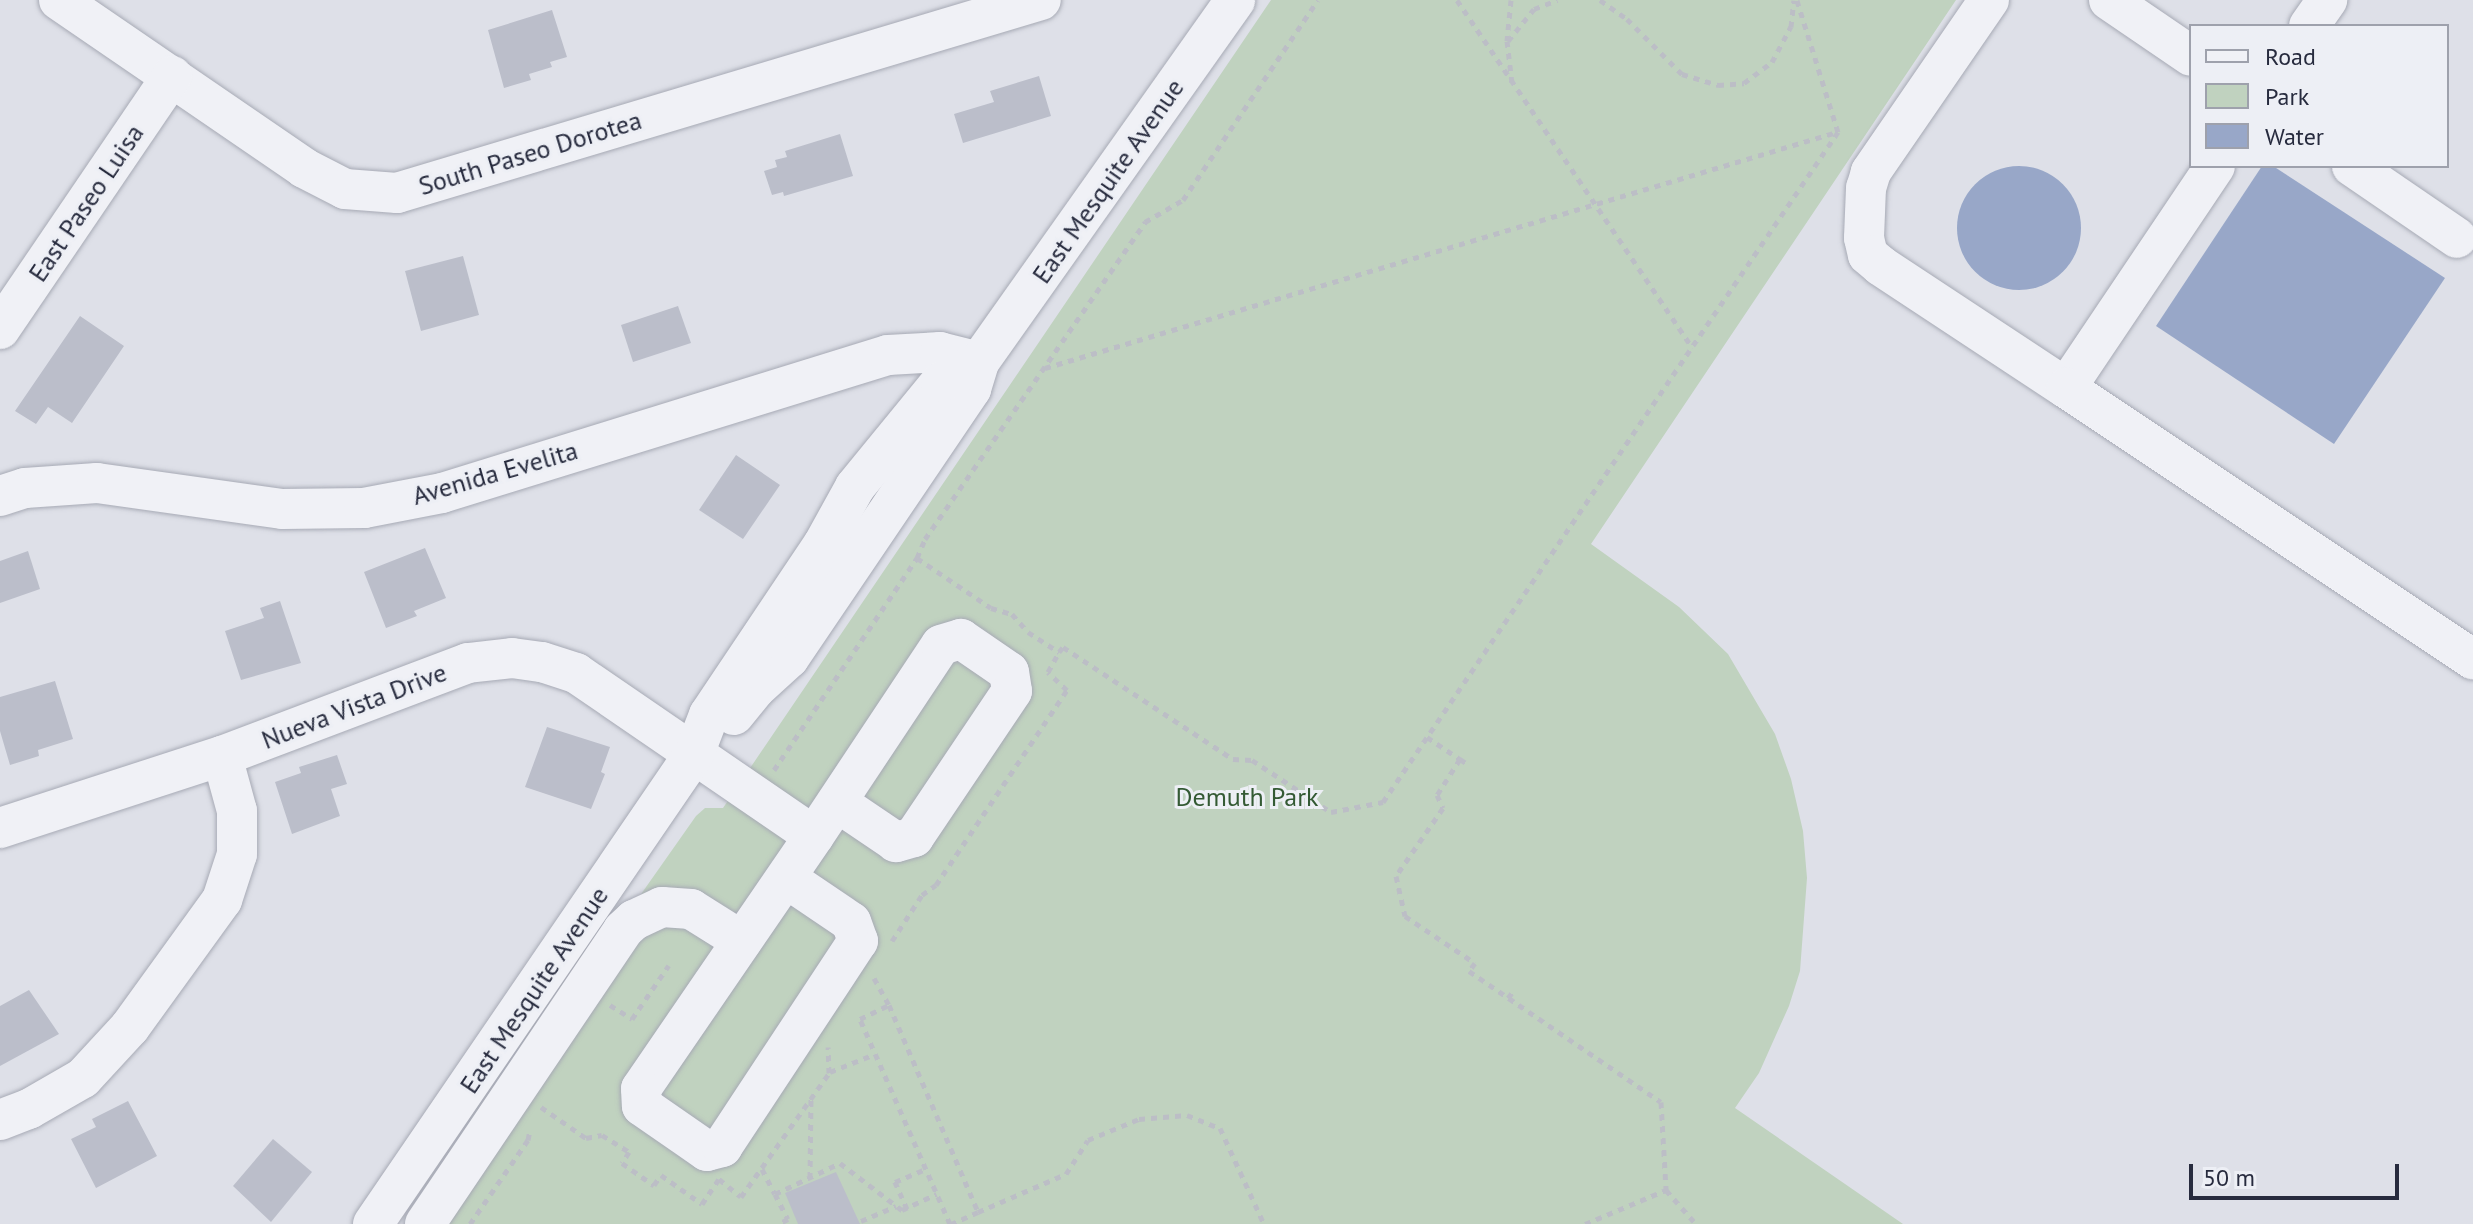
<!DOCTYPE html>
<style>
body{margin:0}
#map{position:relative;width:2473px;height:1224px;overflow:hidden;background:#dee0e8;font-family:"PT Sans",sans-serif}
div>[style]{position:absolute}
.green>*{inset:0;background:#c0d2bf}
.water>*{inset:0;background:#98a7c8}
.round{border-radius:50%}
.building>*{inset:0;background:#bbbeca}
.path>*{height:5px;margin-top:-2.5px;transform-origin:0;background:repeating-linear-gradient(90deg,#bcbec6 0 6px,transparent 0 12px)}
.roads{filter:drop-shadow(0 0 2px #a7aab5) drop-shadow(0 0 2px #a7aab5)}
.minor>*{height:40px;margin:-20px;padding:0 20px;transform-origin:20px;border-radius:20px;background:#f0f1f6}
span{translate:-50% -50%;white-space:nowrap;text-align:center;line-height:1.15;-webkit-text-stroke:6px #edeff5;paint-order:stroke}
.street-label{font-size:26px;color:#272b3e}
.park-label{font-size:26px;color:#345a34}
.legend{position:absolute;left:2189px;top:24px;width:260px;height:144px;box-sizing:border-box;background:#edeff5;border:2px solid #9ea1ac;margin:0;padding:10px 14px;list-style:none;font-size:24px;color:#272b3e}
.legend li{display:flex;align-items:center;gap:16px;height:40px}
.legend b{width:40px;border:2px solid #9ea1ac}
.scale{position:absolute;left:2189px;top:1164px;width:210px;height:36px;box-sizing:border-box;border:4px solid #272b3e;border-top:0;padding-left:10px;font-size:24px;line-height:28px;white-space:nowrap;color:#272b3e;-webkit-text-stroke:6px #edeff5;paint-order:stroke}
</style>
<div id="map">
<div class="green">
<div style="clip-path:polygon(1271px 0,1956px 0,1591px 544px,1679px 607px,1728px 654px,1775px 734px,1791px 779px,1803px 831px,1807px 878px,1800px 971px,1789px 1006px,1759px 1073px,1735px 1108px,1903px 1224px,409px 1224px,696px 816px,705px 808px,723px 808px)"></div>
</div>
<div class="water">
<div style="clip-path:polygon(2262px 166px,2273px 166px,2445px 278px,2334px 444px,2156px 326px)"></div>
<div class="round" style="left:1957px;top:166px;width:124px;height:124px"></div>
</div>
<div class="building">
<div style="clip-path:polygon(552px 10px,567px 57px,550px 62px,552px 67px,529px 74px,531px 80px,504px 88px,488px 30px)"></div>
<div style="clip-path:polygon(1039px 76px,1051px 116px,963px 143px,954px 114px,994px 102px,990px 91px)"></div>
<div style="clip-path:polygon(840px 134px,853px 176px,784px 196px,783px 192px,772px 195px,764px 171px,777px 167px,775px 160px,787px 157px,785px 151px)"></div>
<div style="clip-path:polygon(463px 256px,479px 315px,421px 331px,405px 271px)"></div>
<div style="clip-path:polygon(678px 306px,691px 343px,633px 362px,621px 325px)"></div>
<div style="clip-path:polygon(80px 316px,124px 346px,72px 423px,48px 407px,36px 424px,15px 411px)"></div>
<div style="clip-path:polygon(736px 455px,780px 485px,743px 539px,699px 510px)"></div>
<div style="clip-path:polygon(425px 548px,446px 598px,414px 611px,417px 616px,386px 628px,364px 572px)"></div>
<div style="clip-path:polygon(28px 551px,40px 589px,0 603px,0 561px)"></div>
<div style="clip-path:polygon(280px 601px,301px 663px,241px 680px,225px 631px,264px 618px,260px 608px)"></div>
<div style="clip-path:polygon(55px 681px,73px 739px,38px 750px,39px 756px,10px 765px,0 731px,0 697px)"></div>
<div style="clip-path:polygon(547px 727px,610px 747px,601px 772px,605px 774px,591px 809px,525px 787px)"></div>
<div style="clip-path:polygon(337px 755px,347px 784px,331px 789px,340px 816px,292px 834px,275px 782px,301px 773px,299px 767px)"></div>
<div style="clip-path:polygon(29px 990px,59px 1034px,0 1066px,0 1006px)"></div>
<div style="clip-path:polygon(128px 1101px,157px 1156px,96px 1188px,71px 1139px,96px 1127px,92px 1119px)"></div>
<div style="clip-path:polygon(273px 1139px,312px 1172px,271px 1222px,233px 1186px)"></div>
<div style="clip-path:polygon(836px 1172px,860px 1224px,798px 1224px,785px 1193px)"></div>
</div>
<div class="path">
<div style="left:1457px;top:0;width:420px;rotate:55.9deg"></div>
<div style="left:1511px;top:0;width:41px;rotate:95.6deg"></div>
<div style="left:1507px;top:41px;width:42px;rotate:83.2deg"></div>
<div style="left:1600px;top:0;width:33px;rotate:35deg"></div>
<div style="left:1627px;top:19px;width:78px;rotate:45deg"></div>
<div style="left:1682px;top:74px;width:38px;rotate:17deg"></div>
<div style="left:1718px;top:85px;width:26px;rotate:-4deg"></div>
<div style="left:1744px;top:83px;width:35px;rotate:-37deg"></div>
<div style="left:1772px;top:62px;width:40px;rotate:-62deg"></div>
<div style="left:1791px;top:27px;width:27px;rotate:-84deg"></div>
<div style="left:1508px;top:41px;width:41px;rotate:-50.9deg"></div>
<div style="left:1534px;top:9px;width:25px;rotate:-21deg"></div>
<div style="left:1045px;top:368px;width:826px;rotate:-16.59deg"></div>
<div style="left:917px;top:558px;width:89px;rotate:34deg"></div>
<div style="left:991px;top:608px;width:22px;rotate:16deg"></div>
<div style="left:1012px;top:614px;width:24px;rotate:48deg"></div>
<div style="left:1028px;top:632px;width:37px;rotate:33deg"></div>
<div style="left:1059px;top:652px;width:6px;rotate:-51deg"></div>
<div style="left:1063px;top:647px;width:204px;rotate:33.4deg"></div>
<div style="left:1233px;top:759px;width:19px;rotate:3deg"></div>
<div style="left:1252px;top:760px;width:95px;rotate:33.4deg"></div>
<div style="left:1331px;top:812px;width:53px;rotate:-10.9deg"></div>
<div style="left:1383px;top:802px;width:810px;rotate:-55.82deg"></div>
<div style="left:1838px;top:132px;width:138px;rotate:-107.3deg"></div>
<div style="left:1427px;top:737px;width:40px;rotate:34deg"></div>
<div style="left:1460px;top:759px;width:43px;rotate:122.6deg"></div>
<div style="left:1437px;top:795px;width:14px;rotate:65deg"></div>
<div style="left:1443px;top:808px;width:83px;rotate:124.7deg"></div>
<div style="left:1396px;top:876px;width:41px;rotate:77.3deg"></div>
<div style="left:1405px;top:916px;width:84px;rotate:33.9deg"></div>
<div style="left:1475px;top:963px;width:10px;rotate:127deg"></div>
<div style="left:1469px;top:971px;width:232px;rotate:34.3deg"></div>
<div style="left:1661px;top:1102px;width:88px;rotate:86.7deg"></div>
<div style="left:1666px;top:1190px;width:45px;rotate:48.6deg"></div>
<div style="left:1460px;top:759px;width:11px;rotate:34deg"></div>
<div style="left:774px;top:770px;width:256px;rotate:-56deg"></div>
<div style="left:917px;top:558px;width:21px;rotate:-67deg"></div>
<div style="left:925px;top:539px;width:386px;rotate:-55.2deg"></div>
<div style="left:1145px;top:222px;width:44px;rotate:-30.1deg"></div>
<div style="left:1183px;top:200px;width:241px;rotate:-56deg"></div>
<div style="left:892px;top:941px;width:55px;rotate:-56.9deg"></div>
<div style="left:922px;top:895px;width:17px;rotate:-36deg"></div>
<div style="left:936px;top:885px;width:235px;rotate:-56.1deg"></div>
<div style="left:1067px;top:690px;width:26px;rotate:-137deg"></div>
<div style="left:1048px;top:672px;width:23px;rotate:-61deg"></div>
<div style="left:874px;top:978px;width:31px;rotate:61deg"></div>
<div style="left:1508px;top:998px;width:10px;rotate:-53deg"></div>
<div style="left:610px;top:1005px;width:26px;rotate:32deg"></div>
<div style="left:632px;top:1019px;width:65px;rotate:-55.6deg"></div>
<div style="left:830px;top:1072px;width:48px;rotate:-21.8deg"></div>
<div style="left:541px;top:1107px;width:55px;rotate:34.6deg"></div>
<div style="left:586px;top:1138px;width:16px;rotate:-11deg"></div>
<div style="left:602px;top:1135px;width:32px;rotate:32deg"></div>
<div style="left:629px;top:1152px;width:13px;rotate:122deg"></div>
<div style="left:622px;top:1163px;width:39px;rotate:35deg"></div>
<div style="left:654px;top:1185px;width:12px;rotate:-55deg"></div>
<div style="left:661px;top:1175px;width:50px;rotate:35.3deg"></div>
<div style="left:702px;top:1204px;width:30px;rotate:-56deg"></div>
<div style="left:719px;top:1179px;width:28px;rotate:39deg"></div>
<div style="left:741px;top:1197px;width:152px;rotate:-54.6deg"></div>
<div style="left:829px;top:1073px;width:26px;rotate:-92deg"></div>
<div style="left:762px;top:1169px;width:28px;rotate:63deg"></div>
<div style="left:775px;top:1194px;width:72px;rotate:-25.5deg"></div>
<div style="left:840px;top:1163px;width:78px;rotate:37.2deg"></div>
<div style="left:902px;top:1210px;width:38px;rotate:-25deg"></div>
<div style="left:810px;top:1178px;width:82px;rotate:-89.3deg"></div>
<div style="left:775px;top:1194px;width:28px;rotate:63deg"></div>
<div style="left:788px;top:1219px;width:11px;rotate:153deg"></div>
<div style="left:907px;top:1209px;width:30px;rotate:-114deg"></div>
<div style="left:895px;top:1182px;width:33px;rotate:-23deg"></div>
<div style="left:978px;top:1212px;width:96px;rotate:-23.4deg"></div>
<div style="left:1066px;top:1174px;width:40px;rotate:-57.1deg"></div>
<div style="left:1088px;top:1140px;width:55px;rotate:-22.4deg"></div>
<div style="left:1139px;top:1119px;width:48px;rotate:-4.8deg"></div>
<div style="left:1187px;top:1115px;width:35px;rotate:22deg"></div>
<div style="left:1220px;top:1128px;width:106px;rotate:65.4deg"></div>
<div style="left:861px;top:1221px;width:38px;rotate:-23deg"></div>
<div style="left:470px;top:1224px;width:102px;rotate:-55.4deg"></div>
<div style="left:528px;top:1140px;width:10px;rotate:-79deg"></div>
<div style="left:950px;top:1224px;width:224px;rotate:-113.7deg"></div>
<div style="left:860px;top:1019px;width:32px;rotate:-26deg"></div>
<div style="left:889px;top:1005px;width:225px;rotate:66.7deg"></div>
<div style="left:978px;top:1212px;width:30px;rotate:156deg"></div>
<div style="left:1585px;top:1224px;width:88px;rotate:-22.8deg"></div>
</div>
<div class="roads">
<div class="minor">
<div style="left:59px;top:0;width:297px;rotate:34.4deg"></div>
<div style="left:304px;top:168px;width:46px;rotate:27.1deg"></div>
<div style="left:345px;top:189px;width:52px;rotate:4.4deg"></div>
<div style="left:397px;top:193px;width:672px;rotate:-16.68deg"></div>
<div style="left:1989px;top:0;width:209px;rotate:124.5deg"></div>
<div style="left:1871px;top:172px;width:17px;rotate:107deg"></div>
<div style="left:1866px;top:188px;width:50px;rotate:92.3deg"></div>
<div style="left:1864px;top:238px;width:17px;rotate:77deg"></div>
<div style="left:1868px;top:255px;width:17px;rotate:40deg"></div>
<div style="left:1881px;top:266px;width:222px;rotate:33.4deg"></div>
<div style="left:2066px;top:388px;width:267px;rotate:-56.1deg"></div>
<div style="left:2109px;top:0;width:99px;rotate:34.3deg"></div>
<div style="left:2309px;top:26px;width:32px;rotate:-55deg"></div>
<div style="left:2352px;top:166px;width:127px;rotate:34.4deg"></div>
<div style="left:0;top:329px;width:306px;rotate:-55.8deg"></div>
<div style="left:2066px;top:388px;width:489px;rotate:33.7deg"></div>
<div style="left:0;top:496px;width:26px;rotate:-18deg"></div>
<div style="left:25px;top:488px;width:72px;rotate:-4deg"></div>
<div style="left:97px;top:483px;width:187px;rotate:8deg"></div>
<div style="left:282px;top:509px;width:82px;rotate:-0.7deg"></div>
<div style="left:364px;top:508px;width:79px;rotate:-10.9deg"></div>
<div style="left:442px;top:493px;width:467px;rotate:-17.2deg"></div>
<div style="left:888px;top:355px;width:52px;rotate:-3.3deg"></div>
<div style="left:940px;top:352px;width:40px;rotate:14.4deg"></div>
<div style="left:734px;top:715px;width:33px;rotate:-51deg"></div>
<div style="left:755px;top:689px;width:46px;rotate:-42.4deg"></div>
<div style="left:789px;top:658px;width:325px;rotate:-55.9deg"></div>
<div style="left:971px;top:389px;width:28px;rotate:-73deg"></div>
<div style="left:979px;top:362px;width:443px;rotate:-54.7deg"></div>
<div style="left:0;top:828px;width:233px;rotate:-18deg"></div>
<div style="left:222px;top:756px;width:263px;rotate:-20.7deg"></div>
<div style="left:468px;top:663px;width:44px;rotate:-6.5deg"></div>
<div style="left:512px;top:658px;width:30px;rotate:8deg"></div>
<div style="left:542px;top:662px;width:36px;rotate:18deg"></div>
<div style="left:576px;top:673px;width:288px;rotate:34.4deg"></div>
<div style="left:814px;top:836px;width:306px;rotate:124.4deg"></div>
<div style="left:641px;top:1089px;width:17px;rotate:87deg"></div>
<div style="left:642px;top:1106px;width:79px;rotate:34.7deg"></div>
<div style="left:707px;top:1151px;width:16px;rotate:-15deg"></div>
<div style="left:722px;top:1147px;width:247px;rotate:-56.6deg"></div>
<div style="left:858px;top:941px;width:20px;rotate:-110deg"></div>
<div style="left:851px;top:922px;width:78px;rotate:-145.9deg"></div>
<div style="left:814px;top:836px;width:229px;rotate:-56.4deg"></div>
<div style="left:941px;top:645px;width:21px;rotate:-17deg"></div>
<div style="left:961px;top:639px;width:58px;rotate:34.5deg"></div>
<div style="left:1009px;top:672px;width:19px;rotate:81deg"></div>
<div style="left:1012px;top:691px;width:176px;rotate:123.9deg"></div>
<div style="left:914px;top:837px;width:19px;rotate:164deg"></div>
<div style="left:896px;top:842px;width:71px;rotate:-145.9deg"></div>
<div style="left:0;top:1120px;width:31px;rotate:-21deg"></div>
<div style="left:29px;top:1109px;width:62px;rotate:-29.9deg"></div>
<div style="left:83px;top:1078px;width:69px;rotate:-47.3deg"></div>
<div style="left:130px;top:1027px;width:157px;rotate:-54.1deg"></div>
<div style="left:222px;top:900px;width:48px;rotate:-71.9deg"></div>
<div style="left:237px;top:854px;width:43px;rotate:-90deg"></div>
<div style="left:237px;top:811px;width:57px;rotate:-105.3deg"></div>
<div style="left:373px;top:1224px;width:569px;rotate:-55.67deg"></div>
<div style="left:694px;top:754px;width:42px;rotate:-69deg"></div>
<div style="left:709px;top:715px;width:205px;rotate:-56.2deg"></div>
<div style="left:823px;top:545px;width:66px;rotate:-61.1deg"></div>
<div style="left:855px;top:487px;width:136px;rotate:-50.7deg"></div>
<div style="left:941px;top:382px;width:43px;rotate:-27.8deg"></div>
<div style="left:425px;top:1224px;width:354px;rotate:-56deg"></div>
<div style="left:623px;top:930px;width:15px;rotate:-42deg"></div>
<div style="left:634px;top:920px;width:31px;rotate:-25deg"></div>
<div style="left:662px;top:907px;width:29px;rotate:4deg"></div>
<div style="left:691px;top:909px;width:60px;rotate:32.1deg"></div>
</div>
</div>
<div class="street-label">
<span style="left:530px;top:153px;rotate:-17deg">South Paseo Dorotea</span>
<span style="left:1108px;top:181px;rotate:-55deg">East Mesquite Avenue</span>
<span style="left:86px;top:203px;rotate:-56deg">East Paseo Luisa</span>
<span style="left:495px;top:473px;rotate:-16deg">Avenida Evelita</span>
<span style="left:354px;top:706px;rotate:-21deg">Nueva Vista Drive</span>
<span style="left:534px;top:990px;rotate:-56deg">East Mesquite Avenue</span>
</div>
<div class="park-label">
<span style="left:1247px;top:797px">Demuth Park</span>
</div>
<ul class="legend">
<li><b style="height:10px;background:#f0f1f6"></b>Road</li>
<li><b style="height:22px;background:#c0d2bf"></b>Park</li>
<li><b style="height:22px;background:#98a7c8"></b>Water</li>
</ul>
<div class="scale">50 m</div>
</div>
